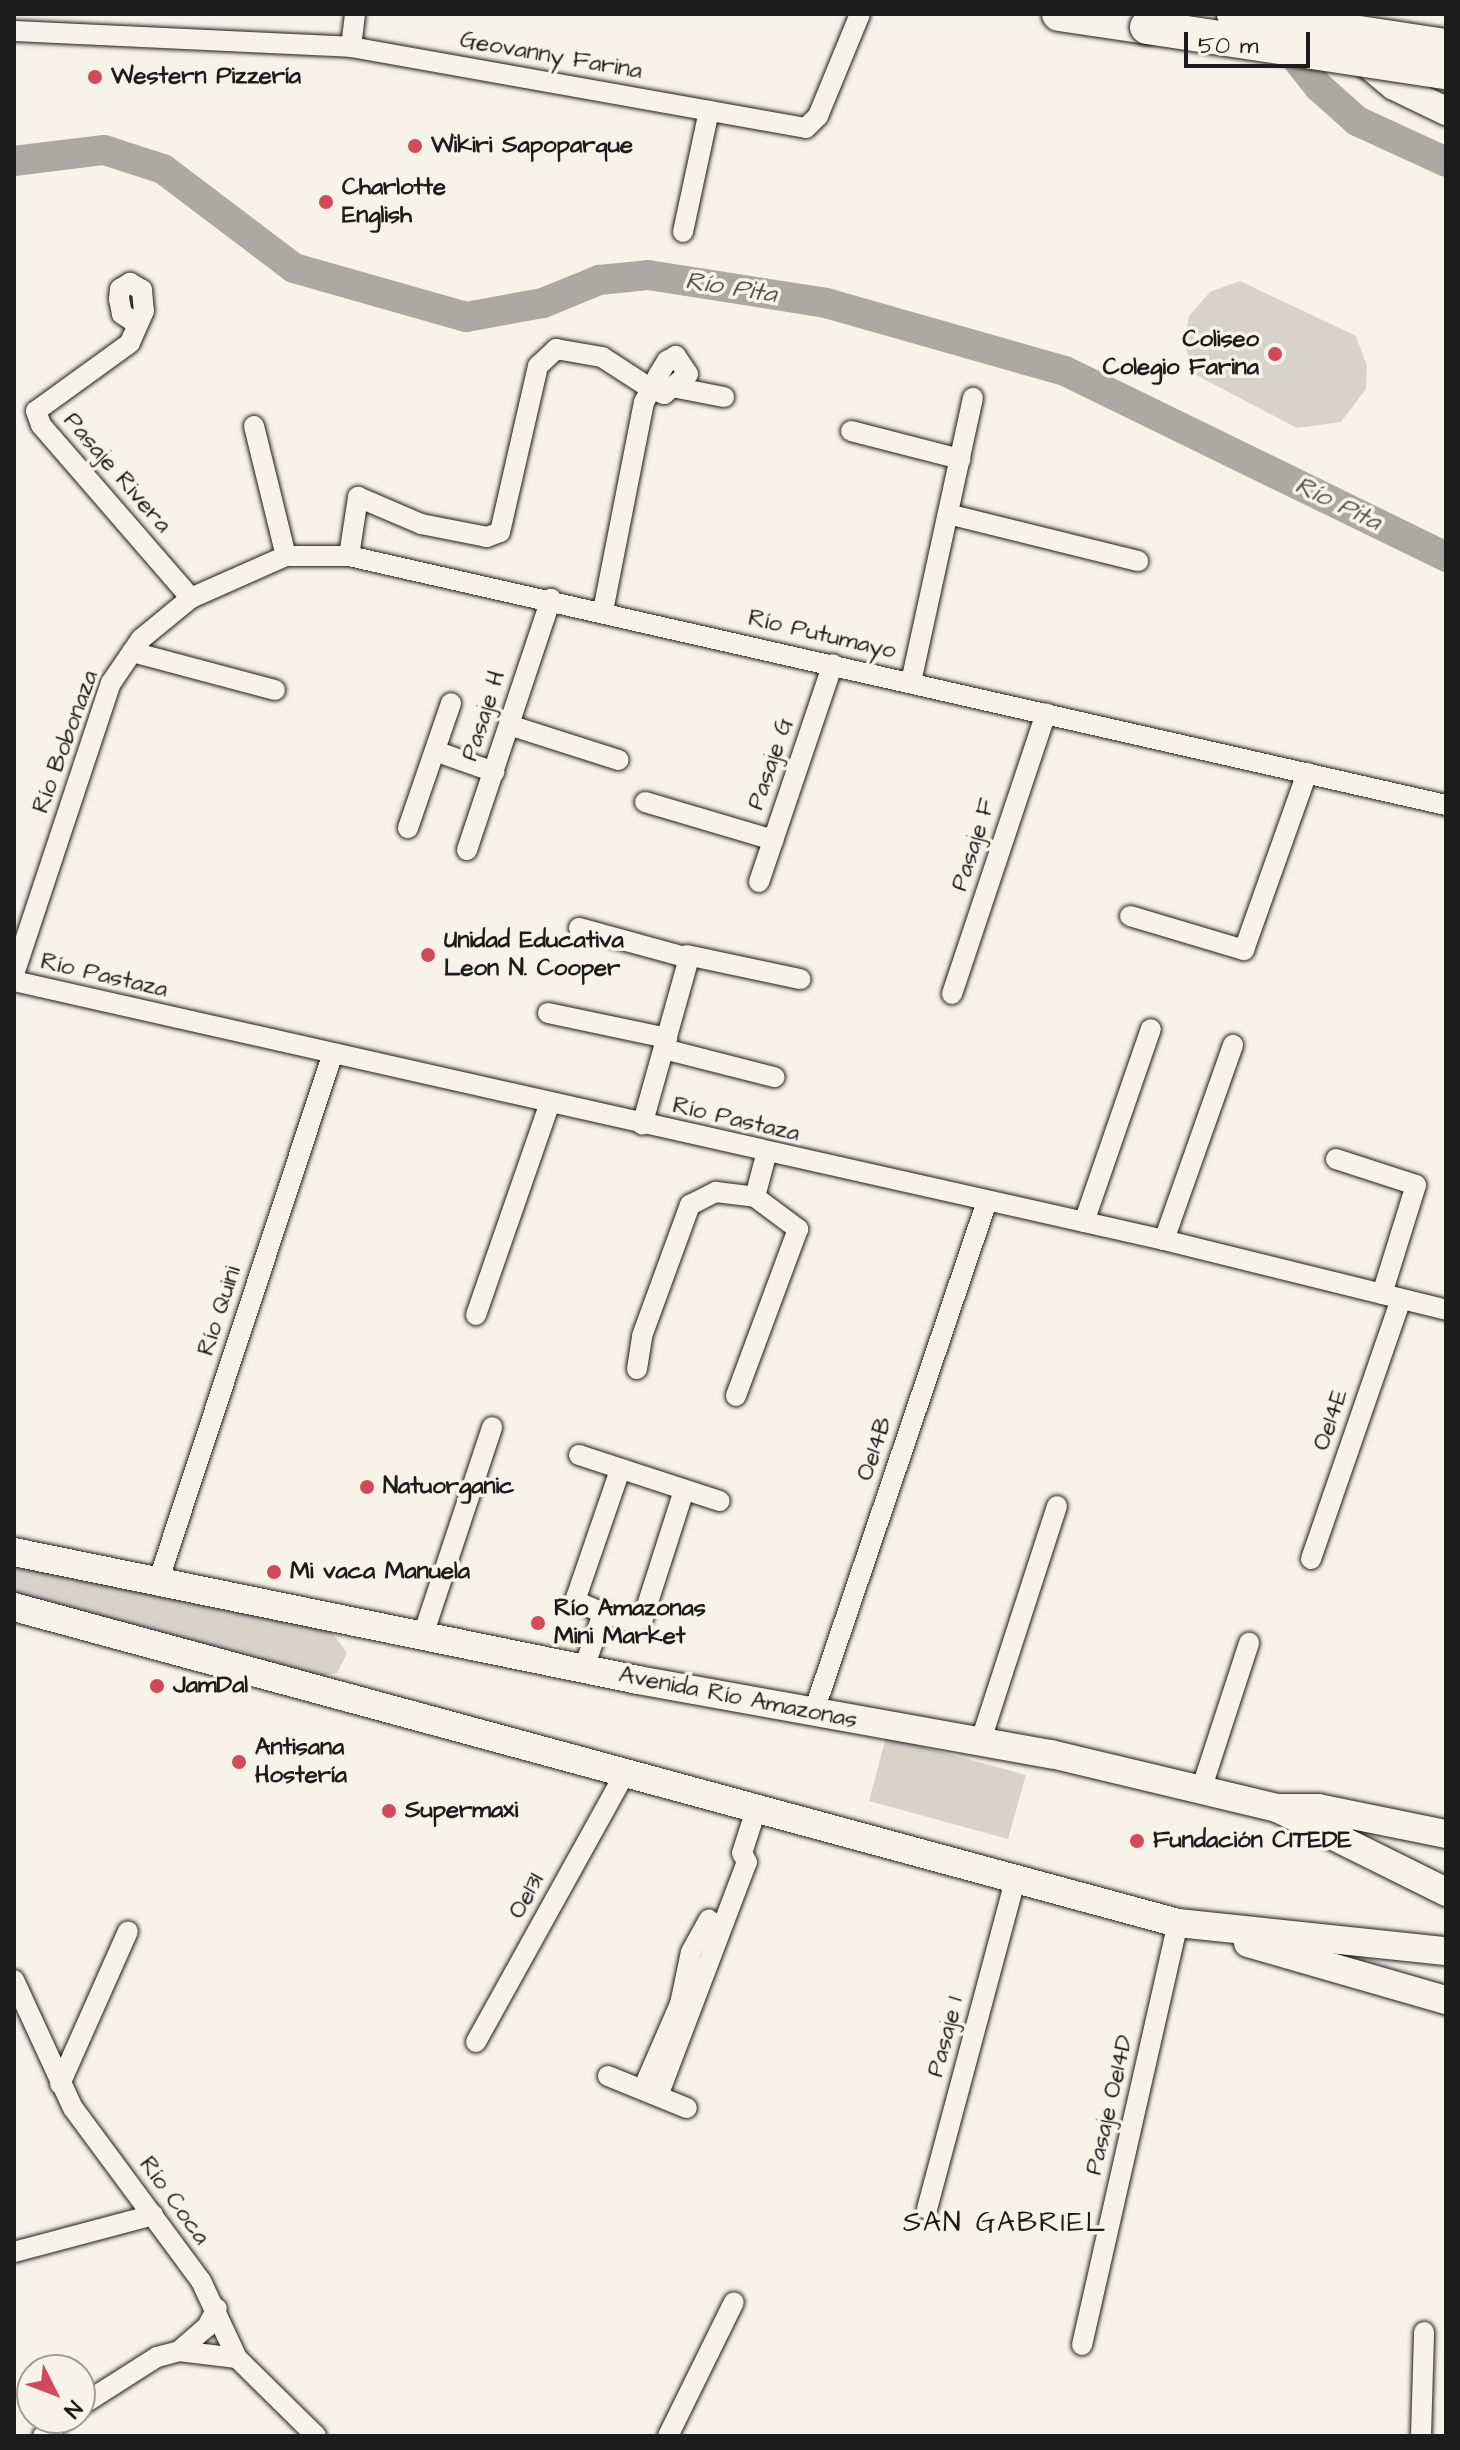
<!DOCTYPE html>
<meta charset="utf-8">
<style>
body{margin:0}
#map{position:relative;width:1460px;height:2450px;overflow:hidden;background:#f7f3e8;font-family:"Architects Daughter",sans-serif}
div>[style]{position:absolute}
.green>*{inset:0;background:#d7d3cb}
.river>*{height:30px;margin:-15px;padding:0 15px;transform-origin:15px;border-radius:15px;background:#aca9a2}
.roads{filter:drop-shadow(0 0 2px #1c1c1c) drop-shadow(0 0 2px #1c1c1c)}
.street>*{height:20px;margin:-10px;padding:0 10px;transform-origin:10px;border-radius:10px;background:#f7f3e8}
.secondary>*{height:28px;margin:-14px;padding:0 14px;transform-origin:14px;border-radius:14px;background:#f7f3e8}
.highway>*{height:34px;margin:-17px;padding:0 17px;transform-origin:17px;border-radius:17px;background:#f7f3e8}
.bridges{filter:drop-shadow(0 0 2px #1c1c1c) drop-shadow(0 0 2px #1c1c1c)}
.highway-bridge>*{height:34px;margin:-17px;padding:0 17px;transform-origin:17px;border-radius:17px;background:#f7f3e8}
.dots>*{width:22px;height:22px;translate:-50% -50%;box-sizing:border-box;border:4px solid #f7f3e8;border-radius:50%}
span{translate:-50% -50%;white-space:nowrap;text-align:center;line-height:1.15;-webkit-text-stroke:7px #f7f3e8;paint-order:stroke}
.street-label{font-size:24px;color:#1c1c1c}
.poi-label{font-size:24px;color:#1c1c1c;font-weight:700}
.left{translate:0 -50%;text-align:left}
.right{translate:-100% -50%;text-align:right}
.water-label{font-size:26px;color:#565452;font-style:italic}
.quarter-label{font-size:28px;color:#1c1c1c;letter-spacing:2px}
.frame{position:absolute;inset:0;border:16px solid #1c1c1c;pointer-events:none}
.north{position:absolute;left:16px;top:2354px;width:80px;height:80px;box-sizing:border-box;background:#f7f3e8;border:2px solid #9f9d96;border-radius:50%;rotate:132deg;font-size:22px;font-weight:700;line-height:32px;text-align:center;color:#1c1c1c}
.north::after{content:'';display:block;margin:auto;width:28px;height:36px;background:#d1495b;clip-path:polygon(50% 0,100% 100%,50% 72%,0 100%)}
.scale{position:absolute;left:1184px;top:32px;width:126px;height:36px;box-sizing:border-box;border:4px solid #1c1c1c;border-top:0;padding-left:10px;font-size:24px;line-height:28px;white-space:nowrap;color:#1c1c1c;-webkit-text-stroke:6px #f7f3e8;paint-order:stroke}
</style>
<div id="map">
<div class="green">
<div style="clip-path:polygon(1240px 281px,1356px 336px,1367px 366px,1366px 389px,1341px 422px,1297px 428px,1196px 375px,1184px 344px,1189px 316px,1210px 292px)"></div>
<div style="clip-path:polygon(14px 1564px,331px 1631px,347px 1653px,337px 1673px,318px 1676px,14px 1593px)"></div>
<div style="clip-path:polygon(886px 1737px,1026px 1775px,1008px 1839px,869px 1801px)"></div>
</div>
<div class="river">
<div style="left:1280px;top:38px;width:63px;rotate:51.5deg"></div>
<div style="left:1319px;top:87px;width:51px;rotate:41.8deg"></div>
<div style="left:1357px;top:121px;width:98px;rotate:24.7deg"></div>
<div style="left:14px;top:161px;width:91px;rotate:-7deg"></div>
<div style="left:104px;top:150px;width:62px;rotate:17.9deg"></div>
<div style="left:163px;top:169px;width:164px;rotate:37.1deg"></div>
<div style="left:294px;top:268px;width:179px;rotate:15.9deg"></div>
<div style="left:466px;top:317px;width:78px;rotate:-10.3deg"></div>
<div style="left:543px;top:303px;width:61px;rotate:-22.3deg"></div>
<div style="left:599px;top:280px;width:49px;rotate:-5.8deg"></div>
<div style="left:648px;top:275px;width:180px;rotate:8.9deg"></div>
<div style="left:826px;top:303px;width:248px;rotate:15.9deg"></div>
<div style="left:1065px;top:371px;width:424px;rotate:26deg"></div>
</div>
<div class="roads">
<div class="street">
<div style="left:14px;top:31px;width:337px;rotate:2.7deg"></div>
<div style="left:351px;top:47px;width:462px;rotate:10.1deg"></div>
<div style="left:806px;top:128px;width:17px;rotate:-45deg"></div>
<div style="left:818px;top:116px;width:110px;rotate:-67.6deg"></div>
<div style="left:351px;top:47px;width:33px;rotate:-83deg"></div>
<div style="left:683px;top:232px;width:124px;rotate:-77.9deg"></div>
<div style="left:136px;top:323px;width:17px;rotate:-147deg"></div>
<div style="left:122px;top:314px;width:15px;rotate:-101deg"></div>
<div style="left:119px;top:299px;width:10px;rotate:-84deg"></div>
<div style="left:120px;top:289px;width:12px;rotate:-31deg"></div>
<div style="left:130px;top:283px;width:14px;rotate:30deg"></div>
<div style="left:142px;top:290px;width:21px;rotate:85deg"></div>
<div style="left:144px;top:311px;width:35px;rotate:114deg"></div>
<div style="left:130px;top:343px;width:116px;rotate:144.1deg"></div>
<div style="left:36px;top:411px;width:15px;rotate:70deg"></div>
<div style="left:41px;top:425px;width:229px;rotate:49.1deg"></div>
<div style="left:678px;top:388px;width:47px;rotate:11.1deg"></div>
<div style="left:254px;top:426px;width:134px;rotate:76.2deg"></div>
<div style="left:851px;top:431px;width:113px;rotate:14.4deg"></div>
<div style="left:948px;top:514px;width:196px;rotate:13.9deg"></div>
<div style="left:349px;top:556px;width:60px;rotate:-81.3deg"></div>
<div style="left:358px;top:497px;width:69px;rotate:23.2deg"></div>
<div style="left:421px;top:524px;width:67px;rotate:11.1deg"></div>
<div style="left:487px;top:537px;width:14px;rotate:-21deg"></div>
<div style="left:500px;top:532px;width:170px;rotate:-77.1deg"></div>
<div style="left:538px;top:366px;width:25px;rotate:-43deg"></div>
<div style="left:556px;top:349px;width:47px;rotate:9.9deg"></div>
<div style="left:602px;top:357px;width:59px;rotate:33.1deg"></div>
<div style="left:651px;top:389px;width:14px;rotate:21deg"></div>
<div style="left:664px;top:394px;width:31px;rotate:-40deg"></div>
<div style="left:688px;top:374px;width:22px;rotate:-124deg"></div>
<div style="left:676px;top:356px;width:10px;rotate:151deg"></div>
<div style="left:667px;top:361px;width:15px;rotate:122deg"></div>
<div style="left:659px;top:374px;width:17px;rotate:118deg"></div>
<div style="left:651px;top:389px;width:15px;rotate:118deg"></div>
<div style="left:644px;top:402px;width:213px;rotate:101.1deg"></div>
<div style="left:132px;top:652px;width:148px;rotate:14.9deg"></div>
<div style="left:911px;top:682px;width:291px;rotate:-77.7deg"></div>
<div style="left:509px;top:725px;width:115px;rotate:17.7deg"></div>
<div style="left:435px;top:751px;width:63px;rotate:19.6deg"></div>
<div style="left:645px;top:802px;width:134px;rotate:16.5deg"></div>
<div style="left:408px;top:828px;width:132px;rotate:-71deg"></div>
<div style="left:467px;top:850px;width:265px;rotate:-71.5deg"></div>
<div style="left:759px;top:882px;width:230px;rotate:-71.3deg"></div>
<div style="left:1130px;top:916px;width:119px;rotate:16.6deg"></div>
<div style="left:1244px;top:950px;width:188px;rotate:-70.4deg"></div>
<div style="left:579px;top:928px;width:114px;rotate:15.3deg"></div>
<div style="left:689px;top:958px;width:173px;rotate:105.7deg"></div>
<div style="left:687px;top:955px;width:116px;rotate:12deg"></div>
<div style="left:14px;top:974px;width:307px;rotate:-71.6deg"></div>
<div style="left:111px;top:683px;width:53px;rotate:-55.7deg"></div>
<div style="left:141px;top:639px;width:65px;rotate:-39.4deg"></div>
<div style="left:191px;top:598px;width:104px;rotate:-23.9deg"></div>
<div style="left:286px;top:556px;width:63px"></div>
<div style="left:349px;top:556px;width:1125px;rotate:12.79deg"></div>
<div style="left:14px;top:981px;width:1179px;rotate:12.69deg"></div>
<div style="left:1164px;top:1240px;width:291px;rotate:13.9deg"></div>
<div style="left:952px;top:994px;width:296px;rotate:-71.5deg"></div>
<div style="left:548px;top:1013px;width:122px;rotate:11.9deg"></div>
<div style="left:664px;top:1049px;width:114px;rotate:14.3deg"></div>
<div style="left:1336px;top:1159px;width:84px;rotate:18deg"></div>
<div style="left:1416px;top:1185px;width:114px;rotate:107.3deg"></div>
<div style="left:755px;top:1197px;width:43px;rotate:-75.3deg"></div>
<div style="left:1084px;top:1222px;width:204px;rotate:-70.9deg"></div>
<div style="left:1164px;top:1240px;width:207px;rotate:-70.5deg"></div>
<div style="left:476px;top:1315px;width:222px;rotate:-70.8deg"></div>
<div style="left:637px;top:1369px;width:33px;rotate:-81deg"></div>
<div style="left:642px;top:1336px;width:140px;rotate:-69.9deg"></div>
<div style="left:690px;top:1205px;width:29px;rotate:-27deg"></div>
<div style="left:716px;top:1192px;width:39px;rotate:7deg"></div>
<div style="left:755px;top:1197px;width:54px;rotate:36.7deg"></div>
<div style="left:798px;top:1229px;width:178px;rotate:110.4deg"></div>
<div style="left:579px;top:1455px;width:148px;rotate:18.1deg"></div>
<div style="left:620px;top:1470px;width:139px;rotate:109deg"></div>
<div style="left:575px;top:1601px;width:30px;rotate:23deg"></div>
<div style="left:603px;top:1613px;width:31px;rotate:17deg"></div>
<div style="left:633px;top:1622px;width:11px;rotate:-22deg"></div>
<div style="left:643px;top:1618px;width:134px;rotate:-72.2deg"></div>
<div style="left:1311px;top:1559px;width:275px;rotate:-70.9deg"></div>
<div style="left:158px;top:1582px;width:554px;rotate:-71.7deg"></div>
<div style="left:424px;top:1632px;width:216px;rotate:-71.6deg"></div>
<div style="left:584px;top:1668px;width:58px;rotate:-70.9deg"></div>
<div style="left:813px;top:1714px;width:542px;rotate:-71.26deg"></div>
<div style="left:981px;top:1740px;width:246px;rotate:-72deg"></div>
<div style="left:1201px;top:1790px;width:155px;rotate:-71.9deg"></div>
<div style="left:14px;top:1980px;width:141px;rotate:65.3deg"></div>
<div style="left:73px;top:2108px;width:215px;rotate:53.5deg"></div>
<div style="left:201px;top:2281px;width:85px;rotate:64.9deg"></div>
<div style="left:237px;top:2358px;width:111px;rotate:44.6deg"></div>
<div style="left:476px;top:2042px;width:305px;rotate:-61deg"></div>
<div style="left:608px;top:2076px;width:85px;rotate:22.1deg"></div>
<div style="left:60px;top:2084px;width:167px;rotate:-66deg"></div>
<div style="left:643px;top:2089px;width:93px;rotate:-66.5deg"></div>
<div style="left:680px;top:2004px;width:53px;rotate:-78.1deg"></div>
<div style="left:691px;top:1952px;width:37px;rotate:-61deg"></div>
<div style="left:658px;top:2096px;width:250px;rotate:-69.2deg"></div>
<div style="left:747px;top:1862px;width:10px;rotate:-119deg"></div>
<div style="left:742px;top:1853px;width:45px;rotate:-72deg"></div>
<div style="left:927px;top:2209px;width:343px;rotate:-75deg"></div>
<div style="left:14px;top:2252px;width:144px;rotate:-14.9deg"></div>
<div style="left:1082px;top:2345px;width:433px;rotate:-77.2deg"></div>
<div style="left:179px;top:2351px;width:37px;rotate:-41deg"></div>
<div style="left:207px;top:2327px;width:21px;rotate:-62deg"></div>
<div style="left:80px;top:2406px;width:91px;rotate:-32.5deg"></div>
<div style="left:157px;top:2357px;width:23px;rotate:-15deg"></div>
<div style="left:179px;top:2351px;width:58px;rotate:6.9deg"></div>
<div style="left:43px;top:2436px;width:28px;rotate:-39deg"></div>
<div style="left:668px;top:2436px;width:149px;rotate:-63.8deg"></div>
<div style="left:1421px;top:2436px;width:104px;rotate:-88.3deg"></div>
</div>
<div class="secondary">
<div style="left:1359px;top:57px;width:45px;rotate:39.6deg"></div>
<div style="left:1394px;top:86px;width:58px;rotate:25.7deg"></div>
<div style="left:14px;top:1552px;width:637px;rotate:11.59deg"></div>
<div style="left:638px;top:1680px;width:420px;rotate:10.2deg"></div>
<div style="left:1051px;top:1754px;width:232px;rotate:13.4deg"></div>
<div style="left:1277px;top:1808px;width:189px;rotate:26.4deg"></div>
<div style="left:14px;top:1607px;width:1206px;rotate:15.19deg"></div>
<div style="left:1178px;top:1923px;width:269px;rotate:6deg"></div>
<div style="left:1277px;top:1808px;width:41px"></div>
<div style="left:1318px;top:1808px;width:131px;rotate:11.5deg"></div>
<div style="left:1248px;top:1943px;width:206px;rotate:16.1deg"></div>
</div>
<div class="highway">
<div style="left:1059px;top:14px;width:89px;rotate:8.4deg"></div>
</div>
</div>
<div class="bridges">
<div class="highway-bridge">
<div style="left:1234px;top:14px;width:214px;rotate:8.6deg"></div>
<div style="left:1147px;top:27px;width:302px;rotate:8.6deg"></div>
</div>
</div>
<div class="dots">
<div style="left:95px;top:77px;background:#d1495b"></div>
<div style="left:415px;top:146px;background:#d1495b"></div>
<div style="left:326px;top:202px;background:#d1495b"></div>
<div style="left:1275px;top:354px;background:#d1495b"></div>
<div style="left:428px;top:955px;background:#d1495b"></div>
<div style="left:367px;top:1487px;background:#d1495b"></div>
<div style="left:274px;top:1572px;background:#d1495b"></div>
<div style="left:538px;top:1623px;background:#d1495b"></div>
<div style="left:157px;top:1686px;background:#d1495b"></div>
<div style="left:239px;top:1762px;background:#d1495b"></div>
<div style="left:389px;top:1811px;background:#d1495b"></div>
<div style="left:1137px;top:1841px;background:#d1495b"></div>
</div>
<div class="street-label">
<span style="left:551px;top:56px;rotate:10deg">Geovanny Farina</span>
<span style="left:117px;top:473px;rotate:49deg">Pasaje Rivera</span>
<span style="left:822px;top:635px;rotate:13deg">Río Putumayo</span>
<span style="left:484px;top:716px;rotate:-72deg">Pasaje H</span>
<span style="left:66px;top:742px;rotate:-70deg">Río Bobonaza</span>
<span style="left:771px;top:764px;rotate:-71deg">Pasaje G</span>
<span style="left:974px;top:845px;rotate:-72deg">Pasaje F</span>
<span style="left:104px;top:976px;rotate:13deg">Río Pastaza</span>
<span style="left:736px;top:1120px;rotate:13deg">Río Pastaza</span>
<span style="left:220px;top:1311px;rotate:-72deg">Río Quini</span>
<span style="left:1331px;top:1420px;rotate:-71deg">Oe14E</span>
<span style="left:875px;top:1449px;rotate:-71deg">Oe14B</span>
<span style="left:738px;top:1698px;rotate:11deg">Avenida Río Amazonas</span>
<span style="left:527px;top:1896px;rotate:-61deg">Oe13I</span>
<span style="left:946px;top:2037px;rotate:-75deg">Pasaje 1</span>
<span style="left:1110px;top:2105px;rotate:-77deg">Pasaje Oe14D</span>
<span style="left:174px;top:2201px;rotate:54deg">Río Coca</span>
</div>
<div class="poi-label">
<span class="left" style="left:111px;top:77px">Western Pizzería</span>
<span class="left" style="left:431px;top:146px">Wikiri Sapoparque</span>
<span class="left" style="left:342px;top:202px">Charlotte<br>English</span>
<span class="right" style="left:1259px;top:354px">Coliseo<br>Colegio Farina</span>
<span class="left" style="left:444px;top:955px">Unidad Educativa<br>Leon N. Cooper</span>
<span class="left" style="left:383px;top:1487px">Natuorganic</span>
<span class="left" style="left:290px;top:1572px">Mi vaca Manuela</span>
<span class="left" style="left:554px;top:1623px">Río Amazonas<br>Mini Market</span>
<span class="left" style="left:173px;top:1686px">JamDal</span>
<span class="left" style="left:255px;top:1762px">Antisana<br>Hostería</span>
<span class="left" style="left:405px;top:1811px">Supermaxi</span>
<span class="left" style="left:1153px;top:1841px">Fundación CITEDE</span>
</div>
<div class="water-label">
<span style="left:731px;top:288px;rotate:9deg">Río Pita</span>
<span style="left:1338px;top:504px;rotate:26deg">Río Pita</span>
</div>
<div class="quarter-label">
<span style="left:1005px;top:2223px">SAN GABRIEL</span>
</div>
<div class="frame"></div>
<div class="north">N</div>
<div class="scale">50 m</div>
</div>
